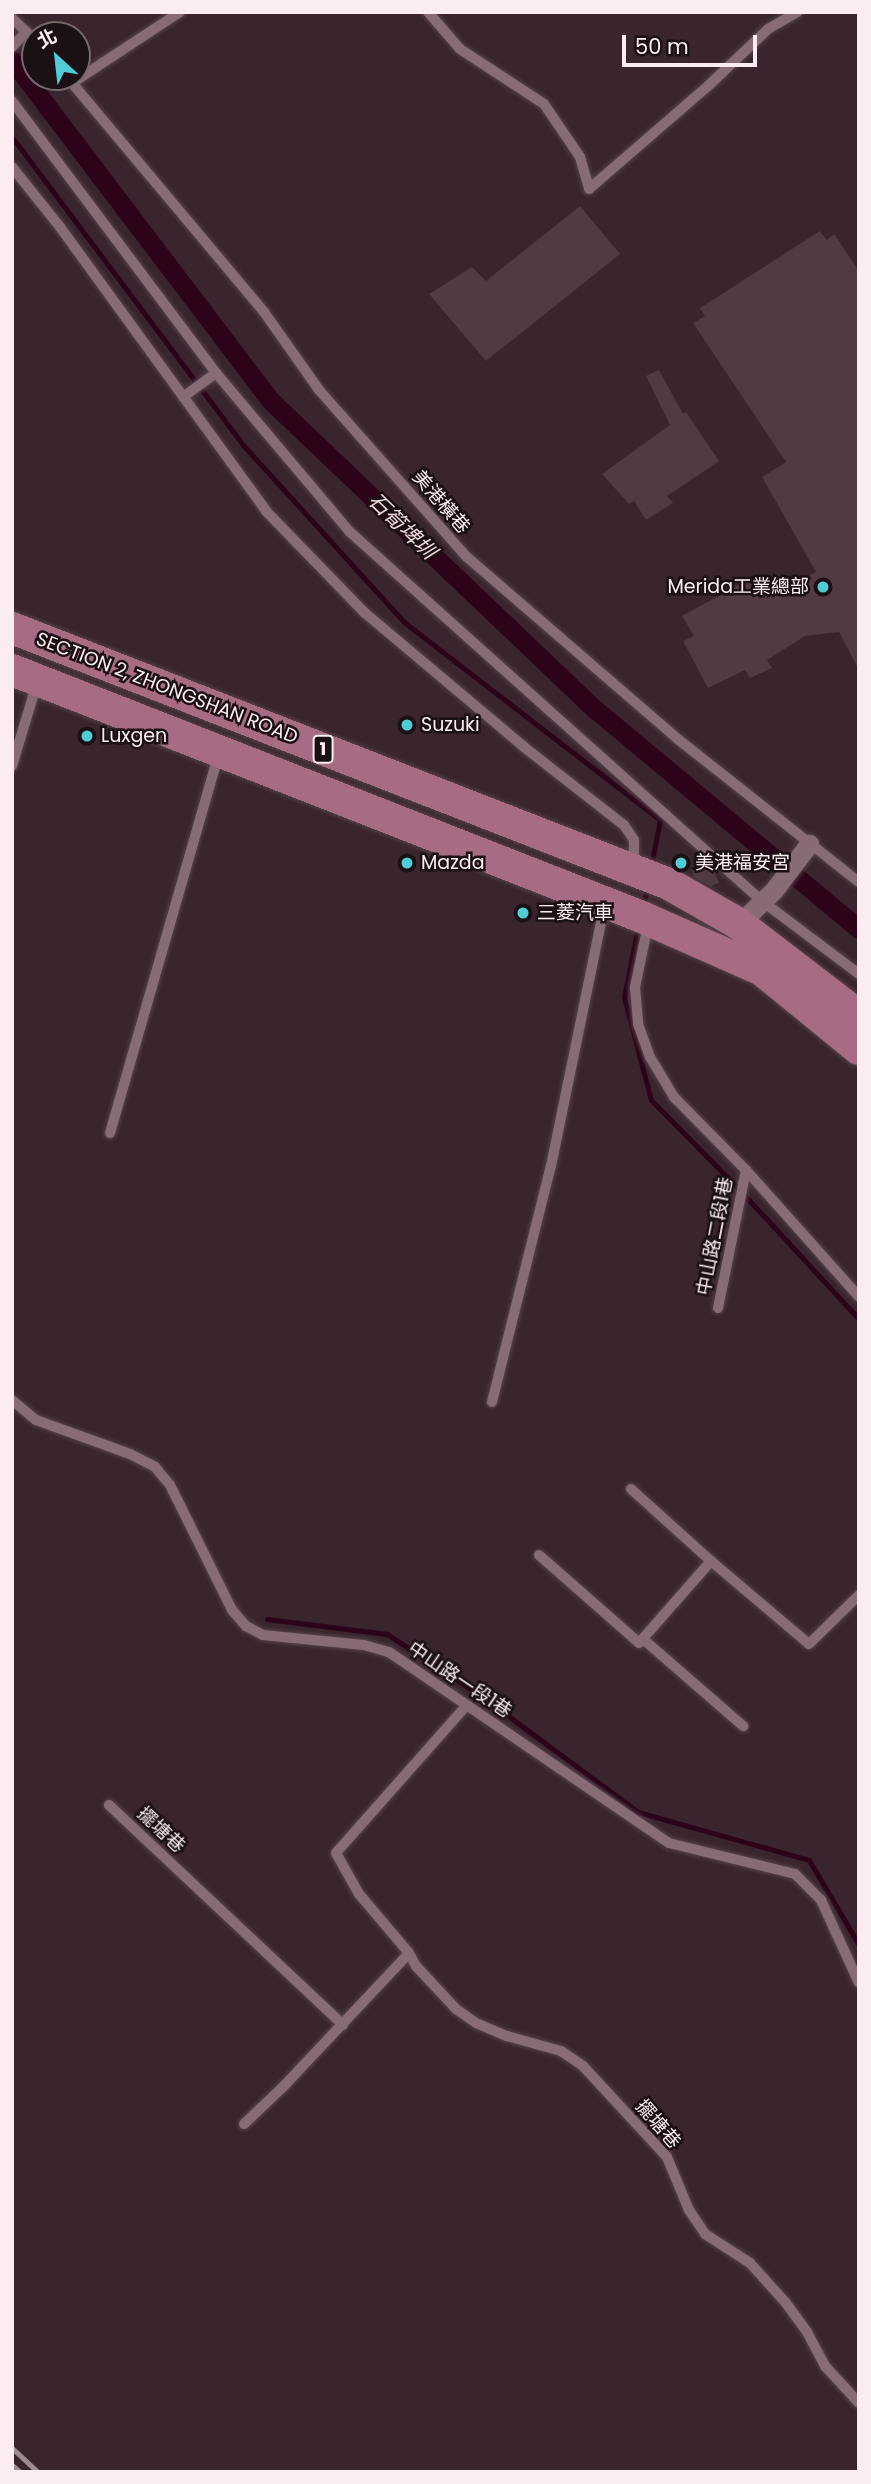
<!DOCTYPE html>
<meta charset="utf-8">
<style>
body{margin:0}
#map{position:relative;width:871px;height:2484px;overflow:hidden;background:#3a242d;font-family:Poppins,"Noto Sans TC",sans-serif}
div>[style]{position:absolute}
.stream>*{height:5px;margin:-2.5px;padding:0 2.5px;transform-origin:2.5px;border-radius:2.5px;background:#2c0318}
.canal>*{height:19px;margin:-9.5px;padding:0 9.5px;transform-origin:9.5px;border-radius:9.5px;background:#2c0318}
.building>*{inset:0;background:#523a44}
.roads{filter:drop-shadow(0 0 2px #55424a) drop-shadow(0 0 2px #55424a)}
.service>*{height:10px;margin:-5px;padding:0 5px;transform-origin:5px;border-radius:5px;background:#876c76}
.minor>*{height:19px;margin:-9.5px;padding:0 9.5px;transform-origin:9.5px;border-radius:9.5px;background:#876c76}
.primary>*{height:32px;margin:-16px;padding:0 16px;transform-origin:16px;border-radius:16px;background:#a76b84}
.rail>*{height:5px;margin:-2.5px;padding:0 2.5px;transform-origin:2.5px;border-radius:2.5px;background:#9d8b92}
.dots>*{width:19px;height:19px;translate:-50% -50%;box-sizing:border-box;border:4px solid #1b1114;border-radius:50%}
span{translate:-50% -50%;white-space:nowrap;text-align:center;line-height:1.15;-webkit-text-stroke:5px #1b1114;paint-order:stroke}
.shield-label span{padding:2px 5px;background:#1b1114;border:2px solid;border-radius:5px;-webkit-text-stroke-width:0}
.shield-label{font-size:18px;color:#fbecf1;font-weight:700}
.street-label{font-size:19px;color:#fbecf1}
.poi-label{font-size:19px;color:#fbecf1}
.right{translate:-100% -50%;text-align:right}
.left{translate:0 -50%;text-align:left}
.water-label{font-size:21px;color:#efd6df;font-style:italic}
.frame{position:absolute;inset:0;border:14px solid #fbecf1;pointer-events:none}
.north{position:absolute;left:21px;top:21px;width:70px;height:70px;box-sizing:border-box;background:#1b1114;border:2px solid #75696c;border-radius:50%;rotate:333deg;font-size:19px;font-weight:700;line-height:28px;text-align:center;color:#fbecf1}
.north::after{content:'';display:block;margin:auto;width:24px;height:32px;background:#52cbd7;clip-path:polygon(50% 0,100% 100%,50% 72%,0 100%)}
.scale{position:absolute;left:622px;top:35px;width:135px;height:32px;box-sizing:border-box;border:4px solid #fbecf1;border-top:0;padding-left:9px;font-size:21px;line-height:24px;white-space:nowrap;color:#fbecf1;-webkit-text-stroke:5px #1b1114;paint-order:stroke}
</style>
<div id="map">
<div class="stream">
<div style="left:12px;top:137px;width:385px;rotate:53.1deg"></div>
<div style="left:243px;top:445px;width:239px;rotate:47.7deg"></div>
<div style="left:404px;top:622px;width:324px;rotate:37.7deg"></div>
<div style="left:660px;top:820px;width:47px;rotate:101.1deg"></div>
<div style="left:643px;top:907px;width:21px;rotate:-79deg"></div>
<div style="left:638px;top:927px;width:71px;rotate:101.3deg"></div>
<div style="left:624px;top:997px;width:106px;rotate:75.3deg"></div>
<div style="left:651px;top:1100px;width:122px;rotate:45.3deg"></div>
<div style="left:737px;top:1187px;width:180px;rotate:47.3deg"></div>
<div style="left:267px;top:1619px;width:121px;rotate:7.1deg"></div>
<div style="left:387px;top:1634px;width:111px;rotate:33.3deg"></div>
<div style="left:480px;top:1695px;width:197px;rotate:36.5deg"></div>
<div style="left:638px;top:1812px;width:178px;rotate:15.7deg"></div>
<div style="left:809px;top:1860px;width:99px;rotate:59.5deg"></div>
</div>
<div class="canal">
<div style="left:12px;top:60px;width:427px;rotate:52.8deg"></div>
<div style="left:270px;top:400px;width:450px;rotate:43.6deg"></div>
<div style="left:596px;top:710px;width:342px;rotate:39.8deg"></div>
</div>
<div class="building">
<div style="clip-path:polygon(580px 206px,620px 254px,486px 361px,429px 294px,472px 267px,486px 281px)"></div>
<div style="clip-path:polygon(820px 231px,827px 240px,834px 234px,859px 271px,859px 670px,839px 632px,805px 636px,767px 660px,772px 668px,750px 678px,745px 670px,708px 688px,683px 641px,694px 636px,682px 616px,755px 576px,767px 598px,816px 572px,762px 477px,786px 462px,693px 323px,705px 316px,700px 308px)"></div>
<div style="clip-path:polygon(659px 370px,683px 414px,686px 412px,719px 461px,667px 496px,673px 503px,646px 520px,634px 501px,629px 504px,602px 474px,670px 425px,646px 376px)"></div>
<div style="clip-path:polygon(705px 861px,714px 870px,719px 883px,710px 886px,694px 877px,691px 868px)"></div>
</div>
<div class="roads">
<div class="service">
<div style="left:428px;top:12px;width:49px;rotate:49.1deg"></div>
<div style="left:460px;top:49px;width:100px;rotate:33.2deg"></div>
<div style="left:544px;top:104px;width:64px;rotate:55.8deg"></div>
<div style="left:580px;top:157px;width:33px;rotate:74deg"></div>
<div style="left:589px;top:189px;width:157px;rotate:-40.9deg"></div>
<div style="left:708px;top:86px;width:83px;rotate:-43.5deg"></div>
<div style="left:768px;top:29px;width:34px;rotate:-30deg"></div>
<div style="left:12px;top:18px;width:32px;rotate:44deg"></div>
<div style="left:12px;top:47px;width:21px;rotate:-47deg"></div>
<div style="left:67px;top:77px;width:307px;rotate:50deg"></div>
<div style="left:264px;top:312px;width:95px;rotate:54.8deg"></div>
<div style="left:319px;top:390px;width:223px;rotate:48.5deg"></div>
<div style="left:467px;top:557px;width:280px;rotate:40.8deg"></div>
<div style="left:679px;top:740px;width:229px;rotate:38.3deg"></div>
<div style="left:72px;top:83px;width:129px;rotate:-33.3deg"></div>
<div style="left:12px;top:101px;width:340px;rotate:53.1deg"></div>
<div style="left:216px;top:373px;width:208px;rotate:49.9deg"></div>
<div style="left:350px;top:532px;width:553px;rotate:41.85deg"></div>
<div style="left:762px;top:901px;width:121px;rotate:37deg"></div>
<div style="left:12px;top:167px;width:77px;rotate:51.3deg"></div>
<div style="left:60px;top:227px;width:351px;rotate:54deg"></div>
<div style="left:266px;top:511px;width:142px;rotate:45.9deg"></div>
<div style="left:365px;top:613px;width:208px;rotate:40.1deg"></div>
<div style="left:524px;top:747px;width:127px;rotate:38deg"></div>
<div style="left:624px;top:825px;width:18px;rotate:56deg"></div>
<div style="left:634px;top:840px;width:26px;rotate:90deg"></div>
<div style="left:183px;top:397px;width:41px;rotate:-36deg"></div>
<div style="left:12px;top:766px;width:87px;rotate:-73.2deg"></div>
<div style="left:648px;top:925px;width:63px;rotate:101.8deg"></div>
<div style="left:635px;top:987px;width:37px;rotate:85deg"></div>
<div style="left:638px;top:1024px;width:35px;rotate:70deg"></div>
<div style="left:650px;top:1057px;width:47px;rotate:59deg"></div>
<div style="left:674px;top:1097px;width:103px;rotate:45.4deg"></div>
<div style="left:746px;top:1170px;width:170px;rotate:48.3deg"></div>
<div style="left:110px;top:1133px;width:391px;rotate:-74deg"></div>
<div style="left:718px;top:1308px;width:141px;rotate:-78.5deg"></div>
<div style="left:12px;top:1400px;width:31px;rotate:40deg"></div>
<div style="left:36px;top:1420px;width:100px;rotate:19.9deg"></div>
<div style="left:130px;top:1454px;width:28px;rotate:27deg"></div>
<div style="left:155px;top:1467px;width:23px;rotate:50deg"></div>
<div style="left:170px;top:1485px;width:140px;rotate:63.6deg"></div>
<div style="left:232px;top:1610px;width:21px;rotate:49deg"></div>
<div style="left:246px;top:1626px;width:19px;rotate:28deg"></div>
<div style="left:263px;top:1635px;width:101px;rotate:5.7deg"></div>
<div style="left:364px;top:1645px;width:26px;rotate:16deg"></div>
<div style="left:389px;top:1652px;width:339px;rotate:34.3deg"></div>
<div style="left:669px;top:1843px;width:130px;rotate:13.8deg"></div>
<div style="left:795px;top:1874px;width:37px;rotate:45deg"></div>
<div style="left:821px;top:1900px;width:91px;rotate:65.4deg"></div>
<div style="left:492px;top:1402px;width:243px;rotate:-76deg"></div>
<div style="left:551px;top:1166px;width:264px;rotate:-78.4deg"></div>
<div style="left:631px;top:1489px;width:108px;rotate:42deg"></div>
<div style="left:539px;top:1555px;width:133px;rotate:41.3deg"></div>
<div style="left:639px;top:1643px;width:109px;rotate:-48.7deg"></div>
<div style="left:711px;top:1561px;width:128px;rotate:40.3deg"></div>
<div style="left:809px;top:1644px;width:70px;rotate:-44.4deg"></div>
<div style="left:643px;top:1639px;width:133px;rotate:41deg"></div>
<div style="left:466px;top:1706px;width:196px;rotate:131.5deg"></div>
<div style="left:336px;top:1853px;width:47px;rotate:60.7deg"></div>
<div style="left:359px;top:1894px;width:77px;rotate:49.7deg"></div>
<div style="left:409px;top:1953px;width:15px;rotate:62deg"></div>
<div style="left:416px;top:1966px;width:59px;rotate:47.1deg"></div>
<div style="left:456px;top:2009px;width:24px;rotate:35deg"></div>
<div style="left:476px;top:2023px;width:34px;rotate:23deg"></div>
<div style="left:507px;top:2036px;width:56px;rotate:15.5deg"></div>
<div style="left:561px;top:2051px;width:27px;rotate:34deg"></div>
<div style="left:583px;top:2066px;width:124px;rotate:47.3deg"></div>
<div style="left:667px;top:2157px;width:57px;rotate:67.5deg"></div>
<div style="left:689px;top:2210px;width:29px;rotate:56deg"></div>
<div style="left:705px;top:2234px;width:54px;rotate:32.8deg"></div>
<div style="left:750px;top:2263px;width:54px;rotate:48deg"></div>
<div style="left:786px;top:2303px;width:36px;rotate:54deg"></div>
<div style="left:807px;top:2332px;width:40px;rotate:62deg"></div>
<div style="left:826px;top:2367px;width:49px;rotate:47.5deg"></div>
<div style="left:109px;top:1805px;width:321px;rotate:43.2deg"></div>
<div style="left:244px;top:2124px;width:52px;rotate:-43.5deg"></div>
<div style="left:282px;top:2088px;width:185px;rotate:-46.7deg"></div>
</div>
<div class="minor">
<div style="left:739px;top:924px;width:49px;rotate:-44.2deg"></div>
<div style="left:774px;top:890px;width:58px;rotate:-52.7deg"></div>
</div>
<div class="primary">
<div style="left:12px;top:628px;width:705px;rotate:21.29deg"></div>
<div style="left:669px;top:884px;width:81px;rotate:29.7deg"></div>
<div style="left:739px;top:924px;width:151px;rotate:37.5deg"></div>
<div style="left:12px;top:670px;width:677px;rotate:21.41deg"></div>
<div style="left:642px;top:917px;width:131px;rotate:23.8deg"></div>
<div style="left:762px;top:970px;width:125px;rotate:39.2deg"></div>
</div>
</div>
<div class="rail">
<div style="left:12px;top:2448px;width:35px;rotate:43deg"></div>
<div style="left:12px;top:2465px;width:11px;rotate:41deg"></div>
</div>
<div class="dots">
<div style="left:823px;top:587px;background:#52cbd7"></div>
<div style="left:407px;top:725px;background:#52cbd7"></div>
<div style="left:87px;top:736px;background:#52cbd7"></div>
<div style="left:407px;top:863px;background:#52cbd7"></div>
<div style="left:681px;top:863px;background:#52cbd7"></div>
<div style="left:523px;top:913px;background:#52cbd7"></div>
</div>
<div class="shield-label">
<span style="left:323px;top:749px">1</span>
</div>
<div class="street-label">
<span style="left:441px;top:502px;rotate:49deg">美港橫巷</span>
<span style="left:167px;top:688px;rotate:21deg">SECTION 2, ZHONGSHAN ROAD</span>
<span style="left:715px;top:1236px;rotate:-79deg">中山路二段1巷</span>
<span style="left:460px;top:1680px;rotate:34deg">中山路一段1巷</span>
<span style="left:161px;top:1830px;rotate:43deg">擺塘巷</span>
<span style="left:658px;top:2124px;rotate:49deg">擺塘巷</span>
</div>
<div class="poi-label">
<span class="right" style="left:809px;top:587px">Merida工業總部</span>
<span class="left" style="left:421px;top:725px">Suzuki</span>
<span class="left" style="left:101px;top:736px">Luxgen</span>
<span class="left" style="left:421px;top:863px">Mazda</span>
<span class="left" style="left:695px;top:863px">美港福安宮</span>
<span class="left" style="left:537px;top:913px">三菱汽車</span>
</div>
<div class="water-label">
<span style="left:402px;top:526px;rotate:44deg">石筍埤圳</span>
</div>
<div class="frame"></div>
<div class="north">北</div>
<div class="scale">50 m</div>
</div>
